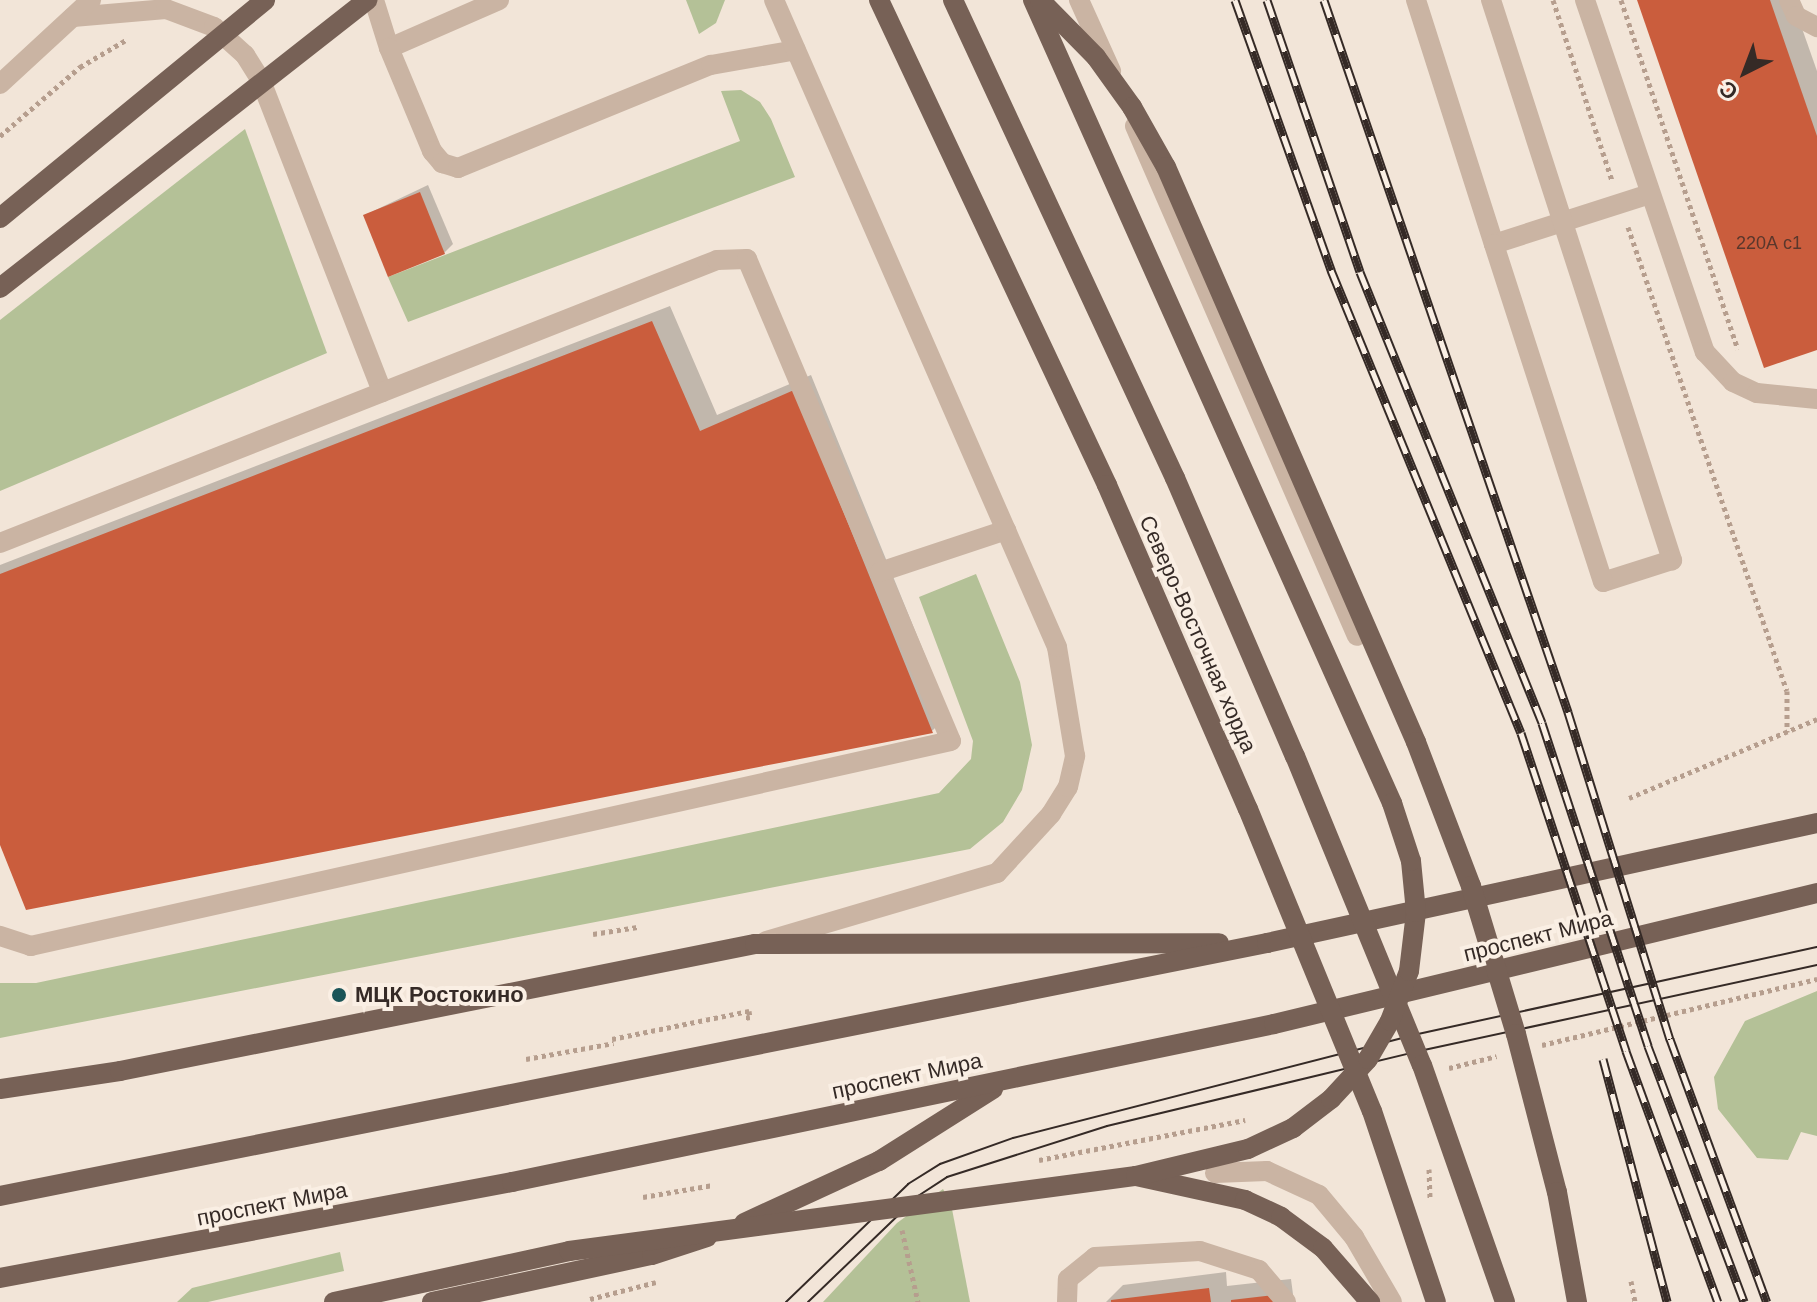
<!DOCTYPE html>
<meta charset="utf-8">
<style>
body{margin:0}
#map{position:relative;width:1817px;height:1302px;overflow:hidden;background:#f2e5d8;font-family:Arial,sans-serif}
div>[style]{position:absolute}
.green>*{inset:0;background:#b4c197}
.shadow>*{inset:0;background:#0003}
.building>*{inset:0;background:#ca5d3d}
.path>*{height:5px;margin-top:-2.5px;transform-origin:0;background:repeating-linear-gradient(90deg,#b69e8e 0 4px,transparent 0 8px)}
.minor>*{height:20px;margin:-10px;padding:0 10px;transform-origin:10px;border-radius:10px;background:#cab4a3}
.major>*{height:20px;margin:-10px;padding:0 10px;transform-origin:10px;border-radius:10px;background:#776156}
.tram>*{height:2px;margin:-1px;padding:0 1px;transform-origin:1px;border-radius:1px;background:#352a26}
.rail>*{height:9px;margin-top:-4.5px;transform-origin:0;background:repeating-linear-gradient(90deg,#faefe4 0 18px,#352a26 0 36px);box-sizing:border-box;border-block:2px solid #352a26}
.major-bridge>*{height:20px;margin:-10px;padding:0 10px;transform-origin:10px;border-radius:10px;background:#776156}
.dots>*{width:22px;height:22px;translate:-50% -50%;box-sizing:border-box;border:4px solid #faefe4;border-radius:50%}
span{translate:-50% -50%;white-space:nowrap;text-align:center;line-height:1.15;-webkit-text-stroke:8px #faefe4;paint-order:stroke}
.number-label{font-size:18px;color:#5a372c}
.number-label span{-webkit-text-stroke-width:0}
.street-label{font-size:22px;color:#352a26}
.poi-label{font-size:22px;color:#352a26;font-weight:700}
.left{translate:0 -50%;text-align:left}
.north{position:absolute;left:1705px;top:32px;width:80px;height:80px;-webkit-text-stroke:6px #faefe4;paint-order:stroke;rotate:222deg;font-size:22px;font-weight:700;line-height:32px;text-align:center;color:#352a26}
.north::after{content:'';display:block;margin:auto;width:28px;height:36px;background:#352a26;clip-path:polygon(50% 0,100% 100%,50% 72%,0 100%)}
</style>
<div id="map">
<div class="green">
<div style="clip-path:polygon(686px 0,725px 0,716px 23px,699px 34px)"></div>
<div style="clip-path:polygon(741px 90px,760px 102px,771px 119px,795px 177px,408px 322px,388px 277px,740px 141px,721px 91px)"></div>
<div style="clip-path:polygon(245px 129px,327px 353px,0 491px,0 320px)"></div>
<div style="clip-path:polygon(976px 574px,1020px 682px,1032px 745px,1022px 790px,1003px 822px,970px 849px,0 1038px,0 983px,36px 983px,939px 793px,971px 759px,973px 741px,919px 597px)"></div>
<div style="clip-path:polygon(1817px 991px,1817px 1136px,1801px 1132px,1788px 1160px,1757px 1158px,1718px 1109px,1714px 1077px,1745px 1021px)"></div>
<div style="clip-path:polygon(943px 1189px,951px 1204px,970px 1302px,823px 1302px,897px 1223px)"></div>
<div style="clip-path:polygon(340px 1252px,344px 1271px,208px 1302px,177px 1302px,192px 1288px)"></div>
</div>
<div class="shadow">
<div style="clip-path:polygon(1639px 0,1792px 0,1817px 71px,1817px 348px)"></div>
<div style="clip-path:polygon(428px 185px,453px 244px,444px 253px,365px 215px)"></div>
<div style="clip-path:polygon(670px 306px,717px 415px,811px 375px,949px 714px,932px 731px,0 840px,0 565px)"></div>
<div style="clip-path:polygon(1226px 1272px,1227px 1286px,1291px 1279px,1294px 1302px,1106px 1302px,1123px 1285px)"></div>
</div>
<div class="building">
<div style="clip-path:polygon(1637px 0,1770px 0,1817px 136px,1817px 350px,1764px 368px)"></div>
<div style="clip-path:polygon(420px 192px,445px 254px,388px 277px,363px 215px)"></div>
<div style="clip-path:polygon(652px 321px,700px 431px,794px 390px,933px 733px,26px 910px,0 845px,0 574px)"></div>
<div style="clip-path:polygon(1209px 1288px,1211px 1302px,1111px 1302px,1111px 1300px)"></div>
<div style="clip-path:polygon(1275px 1295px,1276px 1302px,1231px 1302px,1231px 1300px)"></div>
</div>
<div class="path">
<div style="left:1553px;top:0;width:189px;rotate:71.9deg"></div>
<div style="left:1621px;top:0;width:368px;rotate:71.5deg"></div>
<div style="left:0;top:136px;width:106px;rotate:-40.8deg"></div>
<div style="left:80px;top:67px;width:53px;rotate:-30.4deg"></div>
<div style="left:1628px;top:227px;width:490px;rotate:71.1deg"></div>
<div style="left:1787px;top:691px;width:41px;rotate:90deg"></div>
<div style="left:1629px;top:798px;width:204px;rotate:-22.8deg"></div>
<div style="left:593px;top:934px;width:45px;rotate:-9deg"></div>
<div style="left:612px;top:1039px;width:140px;rotate:-11.6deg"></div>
<div style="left:749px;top:1011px;width:6px;rotate:81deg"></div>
<div style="left:750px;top:1017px;width:5px;rotate:169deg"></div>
<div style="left:1542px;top:1045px;width:283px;rotate:-13.5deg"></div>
<div style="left:526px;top:1059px;width:89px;rotate:-10.3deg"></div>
<div style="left:1449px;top:1068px;width:49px;rotate:-14deg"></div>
<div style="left:1039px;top:1160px;width:210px;rotate:-11deg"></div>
<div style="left:1429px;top:1169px;width:30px;rotate:88deg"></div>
<div style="left:643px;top:1197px;width:71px;rotate:-9.7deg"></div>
<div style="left:902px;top:1230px;width:74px;rotate:77.5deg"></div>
<div style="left:1631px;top:1281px;width:21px;rotate:79deg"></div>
<div style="left:590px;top:1299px;width:68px;rotate:-14.4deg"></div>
</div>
<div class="minor">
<div style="left:374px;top:0;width:50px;rotate:72.6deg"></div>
<div style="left:499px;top:0;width:120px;rotate:156.4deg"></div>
<div style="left:389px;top:48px;width:112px;rotate:67.3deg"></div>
<div style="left:432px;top:151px;width:16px;rotate:50deg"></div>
<div style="left:442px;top:163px;width:17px;rotate:17deg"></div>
<div style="left:458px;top:168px;width:273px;rotate:-22.2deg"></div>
<div style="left:711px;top:65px;width:86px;rotate:-10deg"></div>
<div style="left:1079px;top:0;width:78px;rotate:65.7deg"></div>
<div style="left:1416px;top:0;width:256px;rotate:72.3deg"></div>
<div style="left:1494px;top:244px;width:164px;rotate:-17.8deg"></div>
<div style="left:1491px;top:0;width:589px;rotate:72.09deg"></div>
<div style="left:1672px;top:560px;width:72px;rotate:162.3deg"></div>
<div style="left:1603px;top:582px;width:355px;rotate:-107.9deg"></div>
<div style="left:1585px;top:0;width:372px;rotate:71.2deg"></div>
<div style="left:1705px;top:352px;width:41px;rotate:47deg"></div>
<div style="left:1733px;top:382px;width:26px;rotate:25deg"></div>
<div style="left:1757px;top:393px;width:60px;rotate:5.7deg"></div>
<div style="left:1789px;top:0;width:17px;rotate:66deg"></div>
<div style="left:1796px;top:16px;width:24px;rotate:28deg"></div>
<div style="left:73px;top:17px;width:93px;rotate:-4.9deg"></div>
<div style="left:166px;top:9px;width:51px;rotate:20.6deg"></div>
<div style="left:214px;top:27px;width:42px;rotate:42.1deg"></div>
<div style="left:245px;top:55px;width:31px;rotate:58deg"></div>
<div style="left:261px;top:81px;width:334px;rotate:68.7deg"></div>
<div style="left:0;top:84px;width:124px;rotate:-42.7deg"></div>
<div style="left:1135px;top:126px;width:556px;rotate:66.48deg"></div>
<div style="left:0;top:543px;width:771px;rotate:-21.54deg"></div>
<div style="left:717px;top:260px;width:30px;rotate:-2deg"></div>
<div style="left:747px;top:259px;width:523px;rotate:67.06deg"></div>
<div style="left:951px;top:741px;width:943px;rotate:167.44deg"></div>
<div style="left:31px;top:946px;width:33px;rotate:-162deg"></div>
<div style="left:880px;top:572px;width:133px;rotate:-18.4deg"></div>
<div style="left:766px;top:941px;width:241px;rotate:-16.4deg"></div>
<div style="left:997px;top:873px;width:80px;rotate:-47.5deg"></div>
<div style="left:1051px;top:814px;width:32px;rotate:-58deg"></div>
<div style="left:1068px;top:787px;width:32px;rotate:-77deg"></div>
<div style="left:1075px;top:756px;width:110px;rotate:-99.4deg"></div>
<div style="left:1057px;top:647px;width:706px;rotate:-113.62deg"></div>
<div style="left:1215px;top:1173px;width:52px;rotate:-2.2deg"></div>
<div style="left:1267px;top:1171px;width:57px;rotate:24.8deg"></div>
<div style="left:1319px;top:1195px;width:55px;rotate:50.2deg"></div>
<div style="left:1354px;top:1237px;width:75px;rotate:59.7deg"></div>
<div style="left:1067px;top:1302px;width:23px;rotate:-88deg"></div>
<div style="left:1068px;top:1279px;width:35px;rotate:-39deg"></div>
<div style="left:1095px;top:1257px;width:105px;rotate:-3.3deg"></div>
<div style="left:1200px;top:1251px;width:62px;rotate:17.9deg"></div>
<div style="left:1259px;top:1270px;width:42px;rotate:49.8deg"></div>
</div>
<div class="major">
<div style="left:1033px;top:0;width:880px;rotate:65.91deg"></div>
<div style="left:0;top:1089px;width:121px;rotate:-8.5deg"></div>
<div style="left:120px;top:1071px;width:648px;rotate:-11.31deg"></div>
<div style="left:755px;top:944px;width:464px;rotate:-0.1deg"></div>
<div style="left:1136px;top:1176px;width:112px;rotate:12.4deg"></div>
<div style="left:1245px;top:1200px;width:40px;rotate:25deg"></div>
<div style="left:1281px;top:1217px;width:52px;rotate:36.4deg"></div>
<div style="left:1323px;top:1248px;width:72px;rotate:49deg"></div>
<div style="left:0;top:1196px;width:1292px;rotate:-11.29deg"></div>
<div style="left:1267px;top:943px;width:563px;rotate:-12.31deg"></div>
<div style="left:744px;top:1223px;width:149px;rotate:-24.7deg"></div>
<div style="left:879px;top:1161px;width:135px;rotate:-32.3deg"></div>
<div style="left:0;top:1278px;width:521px;rotate:-10.62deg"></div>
<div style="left:512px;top:1182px;width:778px;rotate:-11.71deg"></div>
<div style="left:1274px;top:1024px;width:559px;rotate:-13.56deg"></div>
<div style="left:334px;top:1302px;width:240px;rotate:-12.2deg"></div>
<div style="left:432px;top:1302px;width:225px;rotate:-12.1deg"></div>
<div style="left:652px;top:1255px;width:58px;rotate:-18.1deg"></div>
</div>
<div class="tram">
<div style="left:786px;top:1302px;width:170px;rotate:-44deg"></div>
<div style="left:908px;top:1184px;width:38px;rotate:-32deg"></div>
<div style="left:940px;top:1164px;width:77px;rotate:-19.6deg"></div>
<div style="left:1013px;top:1138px;width:418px;rotate:-14.4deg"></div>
<div style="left:1418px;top:1034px;width:408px;rotate:-12.3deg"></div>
<div style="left:808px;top:1302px;width:153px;rotate:-43.9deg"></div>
<div style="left:918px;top:1196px;width:35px;rotate:-33deg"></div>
<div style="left:947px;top:1177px;width:168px;rotate:-17.7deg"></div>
<div style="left:1107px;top:1126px;width:326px;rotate:-13.5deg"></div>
<div style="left:1424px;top:1050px;width:402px;rotate:-12.2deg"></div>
</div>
<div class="rail">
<div style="left:1235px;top:0;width:287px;rotate:70.4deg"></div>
<div style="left:1331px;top:270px;width:500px;rotate:67.69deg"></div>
<div style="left:1521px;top:733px;width:335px;rotate:71.7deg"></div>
<div style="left:1626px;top:1051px;width:267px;rotate:69.9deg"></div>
<div style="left:1267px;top:0;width:287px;rotate:71.1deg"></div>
<div style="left:1360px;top:272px;width:486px;rotate:68deg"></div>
<div style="left:1542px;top:723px;width:340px;rotate:71.8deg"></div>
<div style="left:1648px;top:1046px;width:273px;rotate:69.4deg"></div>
<div style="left:1324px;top:0;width:753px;rotate:71.08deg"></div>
<div style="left:1568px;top:712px;width:343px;rotate:72.7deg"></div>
<div style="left:1670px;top:1039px;width:280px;rotate:69.8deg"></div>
<div style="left:1603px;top:1059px;width:251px;rotate:75.2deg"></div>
</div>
<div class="major-bridge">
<div style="left:879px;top:0;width:536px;rotate:64.82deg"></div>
<div style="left:1107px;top:485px;width:353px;rotate:66.5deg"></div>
<div style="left:1248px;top:809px;width:326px;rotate:67.7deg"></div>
<div style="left:1372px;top:1111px;width:201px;rotate:71.5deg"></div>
<div style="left:953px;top:0;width:527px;rotate:65.09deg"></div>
<div style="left:1175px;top:478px;width:303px;rotate:66.7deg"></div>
<div style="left:1295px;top:756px;width:334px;rotate:67.7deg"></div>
<div style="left:1422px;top:1065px;width:251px;rotate:70.7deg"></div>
<div style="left:1040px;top:0;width:80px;rotate:45.5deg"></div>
<div style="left:1096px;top:57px;width:62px;rotate:54.2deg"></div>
<div style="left:1132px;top:107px;width:69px;rotate:60.5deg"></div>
<div style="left:1166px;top:167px;width:627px;rotate:66.5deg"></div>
<div style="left:1416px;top:742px;width:154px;rotate:69.1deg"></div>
<div style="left:1471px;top:886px;width:155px;rotate:73.1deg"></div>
<div style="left:1516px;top:1034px;width:163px;rotate:75.5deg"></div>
<div style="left:1557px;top:1192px;width:112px;rotate:79.7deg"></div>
<div style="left:0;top:218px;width:343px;rotate:-39.4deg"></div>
<div style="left:0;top:288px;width:467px;rotate:-38.1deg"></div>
<div style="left:569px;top:1251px;width:572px;rotate:-7.54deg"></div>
<div style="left:1136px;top:1176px;width:115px;rotate:-13.6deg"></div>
<div style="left:1248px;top:1149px;width:50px;rotate:-25deg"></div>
<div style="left:1293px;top:1128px;width:48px;rotate:-37.3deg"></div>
<div style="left:1331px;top:1099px;width:54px;rotate:-47.2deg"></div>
<div style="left:1368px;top:1059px;width:44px;rotate:-59.9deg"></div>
<div style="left:1390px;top:1021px;width:53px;rotate:-69.2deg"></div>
<div style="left:1409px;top:971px;width:59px;rotate:-83.2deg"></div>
<div style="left:1416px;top:912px;width:51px;rotate:-95.6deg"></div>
<div style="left:1411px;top:861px;width:61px;rotate:-108.1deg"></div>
</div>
<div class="dots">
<div style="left:339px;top:995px;background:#1a5457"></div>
</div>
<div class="number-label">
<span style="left:1769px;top:243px">220А с1</span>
</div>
<div class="street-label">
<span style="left:1198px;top:634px;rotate:66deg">Северо-Восточная хорда</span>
<span style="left:1538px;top:936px;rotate:-14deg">проспект Мира</span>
<span style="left:907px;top:1076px;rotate:-12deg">проспект Мира</span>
<span style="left:272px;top:1204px;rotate:-11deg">проспект Мира</span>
</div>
<div class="poi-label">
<span class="left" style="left:355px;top:995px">МЦК Ростокино</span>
</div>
<div class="north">С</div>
</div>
